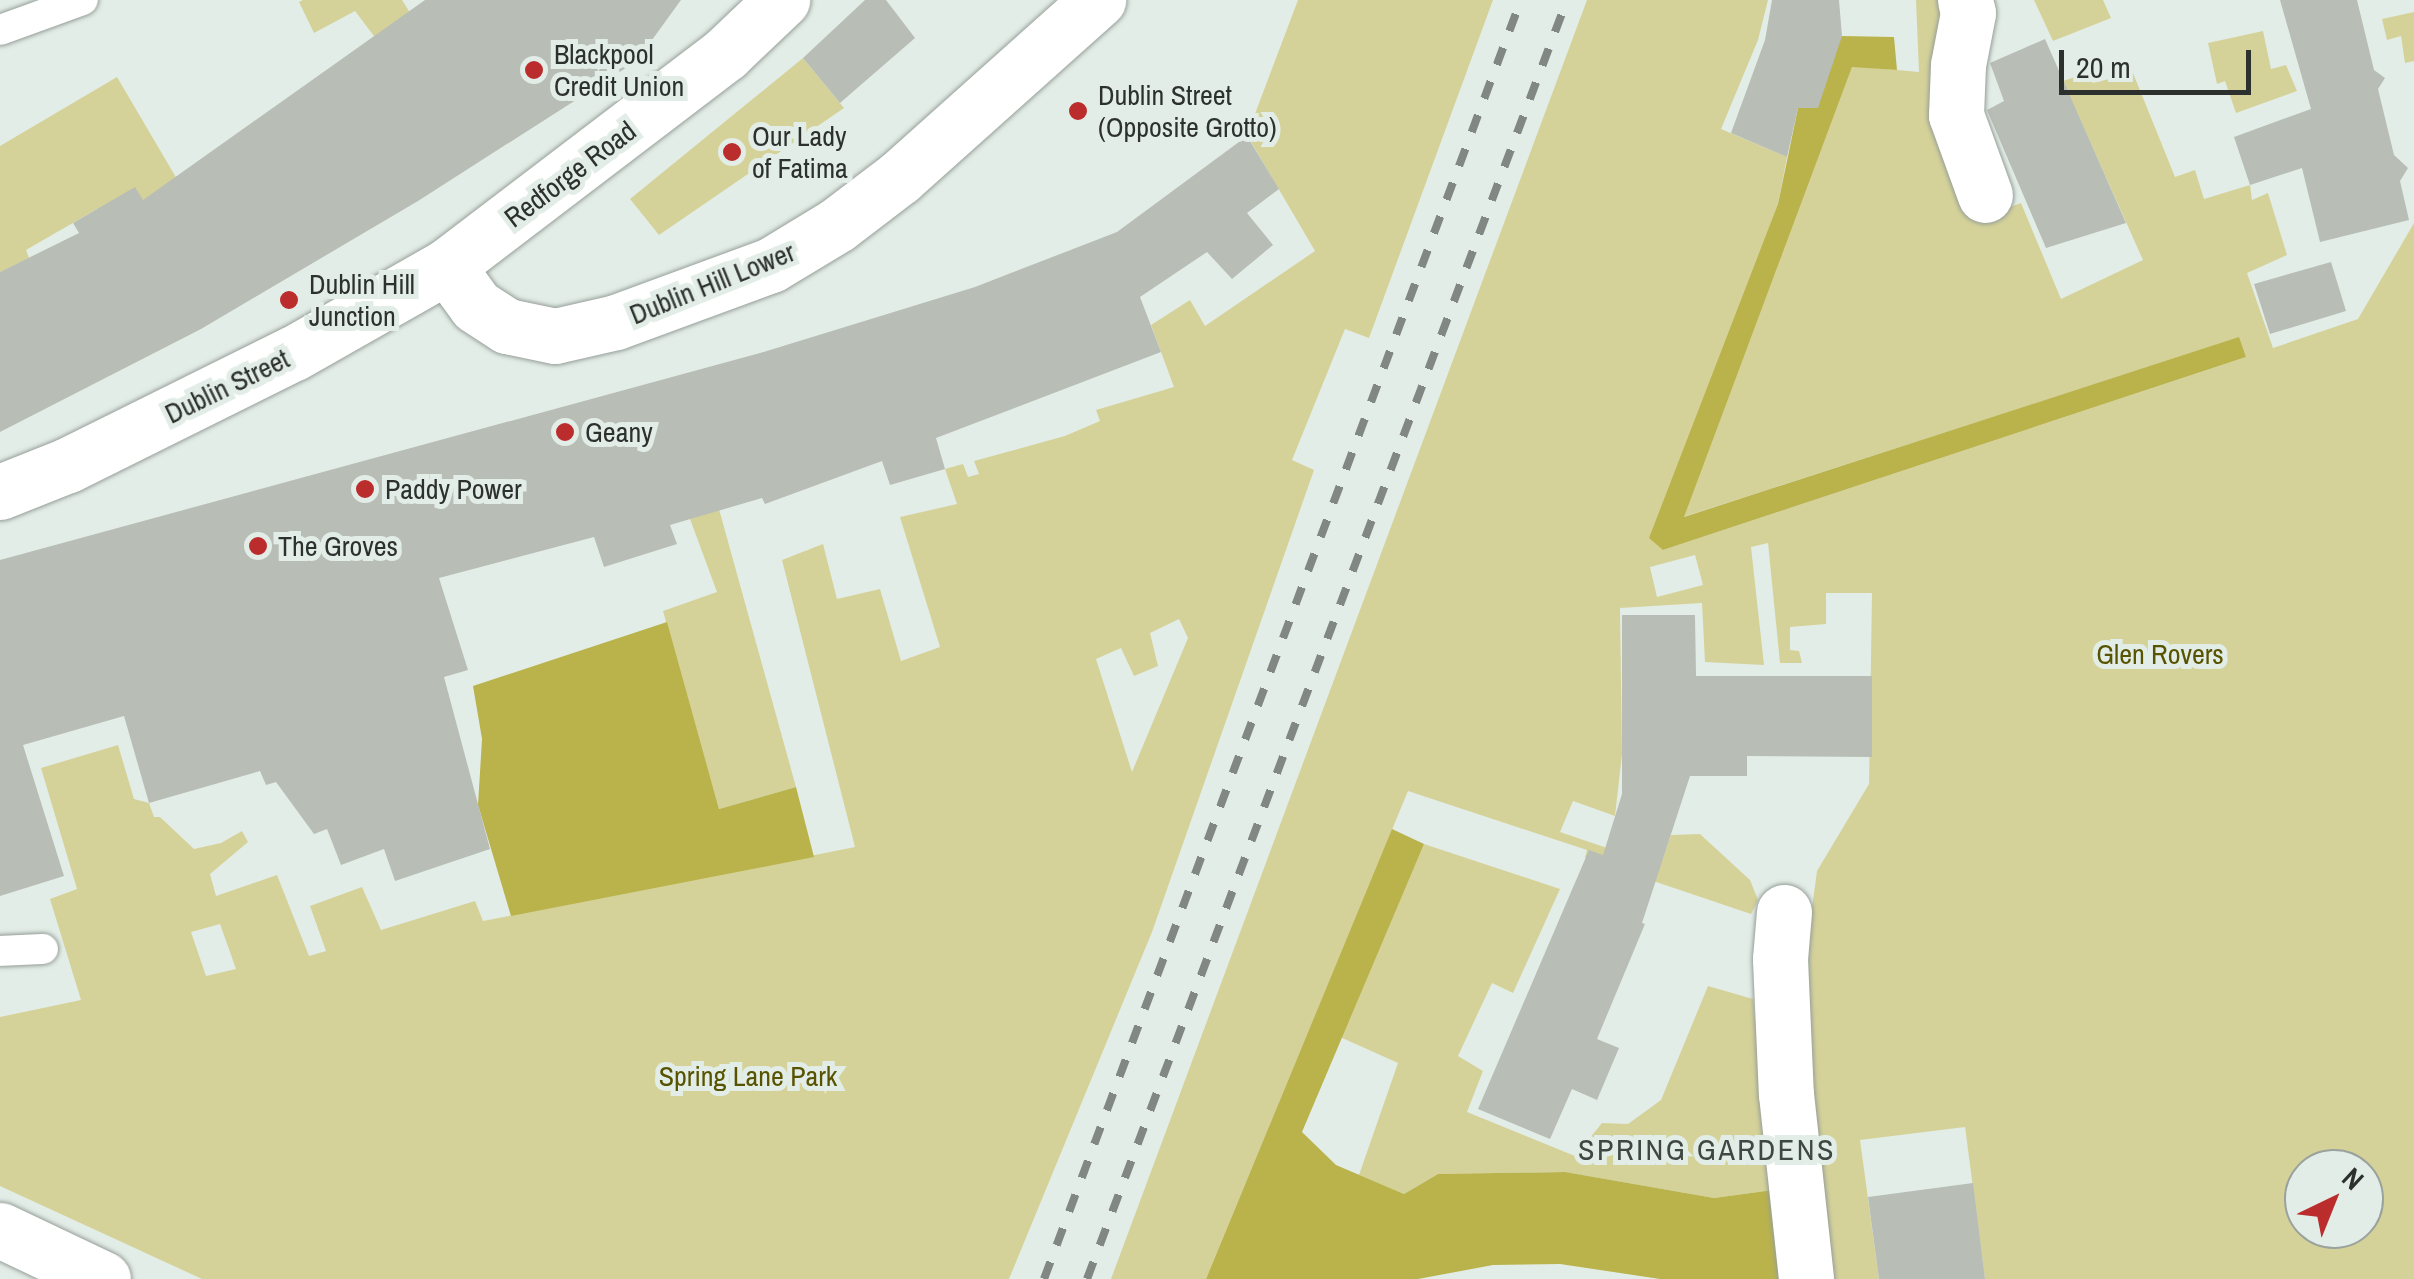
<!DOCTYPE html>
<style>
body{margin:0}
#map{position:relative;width:2414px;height:1279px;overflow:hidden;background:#e3ede7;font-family:"Archivo Narrow",sans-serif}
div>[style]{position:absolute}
.green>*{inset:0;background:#d5d299}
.forest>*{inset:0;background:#bab34c}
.building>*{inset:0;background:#b8bdb5}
.roads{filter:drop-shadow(0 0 2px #969f99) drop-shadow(0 0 2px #969f99)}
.lane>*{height:30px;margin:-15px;padding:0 15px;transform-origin:15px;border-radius:15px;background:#fff}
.street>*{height:55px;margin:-27.5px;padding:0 27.5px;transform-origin:27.5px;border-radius:27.5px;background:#fff}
.secondary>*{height:55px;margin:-27.5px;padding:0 27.5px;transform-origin:27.5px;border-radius:27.5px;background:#fff}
.rail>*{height:8px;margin-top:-4px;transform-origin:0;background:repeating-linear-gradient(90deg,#818783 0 18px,transparent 0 36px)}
.dots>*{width:28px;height:28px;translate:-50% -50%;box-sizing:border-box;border:5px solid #e3ede7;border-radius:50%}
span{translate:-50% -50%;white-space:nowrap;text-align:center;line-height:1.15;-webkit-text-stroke:10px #e3ede7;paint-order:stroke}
.poi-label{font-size:28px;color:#2d312e}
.left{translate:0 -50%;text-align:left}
.street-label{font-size:28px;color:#2d312e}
.park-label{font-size:28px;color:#585300}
.neighbourhood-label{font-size:30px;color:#3f4742;letter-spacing:2.5px}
.north{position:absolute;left:2284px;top:1149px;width:100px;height:100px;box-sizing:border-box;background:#e3ede7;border:2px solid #9aa29d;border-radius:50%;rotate:43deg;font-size:28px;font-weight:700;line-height:40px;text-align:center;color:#2d312e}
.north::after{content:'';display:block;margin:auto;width:35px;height:45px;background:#bb2c2d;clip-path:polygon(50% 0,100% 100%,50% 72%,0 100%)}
.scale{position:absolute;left:2059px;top:50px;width:192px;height:45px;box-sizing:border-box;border:5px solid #2d312e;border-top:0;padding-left:12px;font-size:30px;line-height:35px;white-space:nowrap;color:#2d312e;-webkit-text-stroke:8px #e3ede7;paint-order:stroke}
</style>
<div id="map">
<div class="green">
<div style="clip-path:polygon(303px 0,402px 0,460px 92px,380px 44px,355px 11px,314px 33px,299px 2px)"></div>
<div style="clip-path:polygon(evenodd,1298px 0,1493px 0,1369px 338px,1345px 329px,1292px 460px,1314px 470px,1152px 932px,1009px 1279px,202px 1279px,0 1186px,0 1017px,81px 1000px,50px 899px,77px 889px,41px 768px,118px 745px,134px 799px,149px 803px,154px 817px,160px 817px,194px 849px,221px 843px,242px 831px,248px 842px,210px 874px,216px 896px,277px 875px,309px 956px,326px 951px,310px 906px,362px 887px,381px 930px,475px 901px,483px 921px,855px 847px,782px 560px,823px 544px,837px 599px,880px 589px,901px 661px,940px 647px,900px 517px,957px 504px,945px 469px,963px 464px,968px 477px,979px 474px,974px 461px,1065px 436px,1100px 421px,1096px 410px,1174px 387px,1151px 325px,1190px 300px,1205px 326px,1315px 251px,1247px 135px,1298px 0,1179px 619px,1188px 638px,1132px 772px,1096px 659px,1121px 648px,1134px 676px,1158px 666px,1150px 633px,1179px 619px,1298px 0,220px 924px,236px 969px,206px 976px,191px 932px,220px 924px)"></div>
<div style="clip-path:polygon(evenodd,1587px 0,1768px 0,1758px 40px,1721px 129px,1787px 157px,1778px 204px,1663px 550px,2246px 357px,2238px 338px,1683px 517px,1852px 66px,1919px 72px,1916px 0,1942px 0,1933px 117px,1974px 220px,2021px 203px,2061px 299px,2143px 260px,2063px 81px,2087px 73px,2093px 83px,2133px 73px,2175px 177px,2195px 170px,2204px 199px,2250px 185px,2252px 200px,2268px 193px,2287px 255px,2247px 273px,2273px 348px,2358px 319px,2414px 223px,2414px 1279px,1985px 1279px,1965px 1127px,1860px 1140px,1879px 1279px,1834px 1279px,1807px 1053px,1809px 930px,1817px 871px,1869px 784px,1872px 593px,1826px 593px,1826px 624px,1790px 627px,1790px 650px,1799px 651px,1802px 663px,1780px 663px,1768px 543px,1751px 547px,1764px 665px,1705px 662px,1702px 603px,1620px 608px,1622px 754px,1615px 816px,1573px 801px,1560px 832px,1660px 866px,1671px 835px,1700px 834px,1750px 880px,1758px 900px,1751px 914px,1585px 858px,1587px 850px,1408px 791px,1206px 1279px,1111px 1279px,1587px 0,1695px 555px,1703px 585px,1657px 597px,1650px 567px,1695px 555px,1587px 0,2304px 1169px,2364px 1169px,2364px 1229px,2304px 1229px,2304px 1169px)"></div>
<div style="clip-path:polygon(2034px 0,2103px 0,2111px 18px,2053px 41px)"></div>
<div style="clip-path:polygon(2414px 12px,2414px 61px,2405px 63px,2401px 36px,2387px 40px,2382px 19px)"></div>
<div style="clip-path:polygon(2263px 31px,2271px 69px,2286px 65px,2297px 91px,2236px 113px,2225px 81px,2217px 84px,2208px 43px)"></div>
<div style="clip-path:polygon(803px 58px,844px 108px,659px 235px,630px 199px)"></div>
<div style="clip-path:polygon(117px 77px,184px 191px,148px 211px,97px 209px,26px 250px,29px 258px,0 272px,0 146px)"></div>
<div style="clip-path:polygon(719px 509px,796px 787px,719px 809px,663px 611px,717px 592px,690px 519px)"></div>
<div style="clip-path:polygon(1424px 844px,1560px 889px,1513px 993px,1492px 983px,1458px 1056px,1483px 1071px,1467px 1112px,1575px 1156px,1602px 1123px,1628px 1124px,1661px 1100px,1708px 986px,1753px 999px,1773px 1190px,1714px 1198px,1564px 1172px,1438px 1174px,1404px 1194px,1359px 1175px,1398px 1063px,1340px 1037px)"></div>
</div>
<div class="forest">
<div style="clip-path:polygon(1842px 36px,1894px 37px,1897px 70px,1852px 67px,1684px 517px,2239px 337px,2246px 357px,1663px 550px,1649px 538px,1778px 204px,1798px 108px)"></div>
<div style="clip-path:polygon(667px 622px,719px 809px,796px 787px,814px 857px,511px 916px,478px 805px,482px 739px,473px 686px)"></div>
<div style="clip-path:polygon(1392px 829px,1424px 844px,1302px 1132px,1336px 1165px,1404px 1194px,1438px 1174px,1565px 1172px,1714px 1198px,1773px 1190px,1782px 1279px,1660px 1279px,1560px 1264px,1493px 1265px,1418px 1279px,1206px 1279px)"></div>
</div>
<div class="building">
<div style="clip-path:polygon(425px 0,681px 0,652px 40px,657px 48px,418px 201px,201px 329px,0 432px,0 272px,79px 233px,73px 223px,135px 187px,143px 200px)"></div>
<div style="clip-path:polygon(865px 0,886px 0,915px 38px,840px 103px,803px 58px)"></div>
<div style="clip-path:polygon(1772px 0,1839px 0,1842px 36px,1818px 108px,1798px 108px,1787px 157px,1731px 133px,1765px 40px)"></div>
<div style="clip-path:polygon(2280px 0,2357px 0,2374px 70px,2385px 78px,2378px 89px,2394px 155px,2408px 168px,2400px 181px,2409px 220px,2320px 242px,2302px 168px,2250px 185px,2234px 137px,2311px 109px)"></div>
<div style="clip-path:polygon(2045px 39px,2126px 223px,2046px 248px,1987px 110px,2004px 101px,1990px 63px)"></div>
<div style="clip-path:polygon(1247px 136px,1279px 189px,1247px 213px,1273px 245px,1232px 279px,1207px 252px,1140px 297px,1161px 352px,936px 438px,945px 469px,890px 485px,882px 461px,765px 504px,762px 498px,670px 525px,677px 544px,604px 567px,594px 537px,439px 578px,468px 670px,444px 677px,490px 849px,395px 881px,384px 849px,341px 865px,327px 829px,314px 834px,276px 782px,266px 785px,260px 771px,149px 803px,124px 716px,23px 745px,64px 876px,0 896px,0 560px,760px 353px,975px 287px,1117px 232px)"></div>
<div style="clip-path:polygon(2331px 262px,2346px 311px,2270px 334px,2254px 284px)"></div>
<div style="clip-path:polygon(1622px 615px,1695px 615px,1696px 676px,1872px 676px,1872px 757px,1747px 756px,1747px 776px,1690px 776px,1642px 923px,1645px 924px,1597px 1039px,1619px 1048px,1597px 1100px,1572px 1089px,1550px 1139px,1478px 1109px,1589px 850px,1603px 855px,1622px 794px)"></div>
<div style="clip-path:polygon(1973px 1183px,1985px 1279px,1879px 1279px,1868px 1197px)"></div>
</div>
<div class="roads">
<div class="lane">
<div style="left:0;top:30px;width:88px;rotate:-19.9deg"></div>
<div style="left:0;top:951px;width:43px;rotate:-2.7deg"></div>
</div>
<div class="street">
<div style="left:1965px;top:0;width:13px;rotate:77deg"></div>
<div style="left:1968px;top:13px;width:53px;rotate:100.9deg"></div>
<div style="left:1958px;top:65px;width:50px;rotate:92.3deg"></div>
<div style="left:1956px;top:115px;width:85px;rotate:70.1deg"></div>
<div style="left:1784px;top:912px;width:47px;rotate:94.9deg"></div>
<div style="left:1780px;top:959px;width:135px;rotate:87.5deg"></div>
<div style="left:1786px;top:1094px;width:186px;rotate:83.8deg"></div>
<div style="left:0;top:1230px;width:114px;rotate:25.4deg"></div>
</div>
<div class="secondary">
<div style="left:447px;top:266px;width:49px;rotate:54.1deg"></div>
<div style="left:476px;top:306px;width:37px;rotate:33deg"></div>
<div style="left:507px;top:326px;width:49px;rotate:11.8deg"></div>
<div style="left:555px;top:336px;width:63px;rotate:-12.9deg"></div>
<div style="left:616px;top:322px;width:165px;rotate:-20.2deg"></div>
<div style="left:771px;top:265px;width:77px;rotate:-31.2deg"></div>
<div style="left:837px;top:225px;width:79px;rotate:-37.3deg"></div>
<div style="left:900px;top:177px;width:266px;rotate:-41.8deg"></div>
<div style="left:0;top:492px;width:73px;rotate:-21.7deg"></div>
<div style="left:68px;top:465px;width:252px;rotate:-26.4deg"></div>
<div style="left:294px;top:353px;width:176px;rotate:-29.6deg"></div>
<div style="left:447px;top:266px;width:350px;rotate:-37.3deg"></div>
<div style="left:725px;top:54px;width:79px;rotate:-43.5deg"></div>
</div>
</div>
<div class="rail">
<div style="left:1044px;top:1279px;width:1365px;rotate:-69.55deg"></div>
<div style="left:1087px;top:1279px;width:1366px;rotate:-69.43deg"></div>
</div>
<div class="dots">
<div style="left:534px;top:70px;background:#bb2c2d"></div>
<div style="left:1078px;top:111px;background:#bb2c2d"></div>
<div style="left:732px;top:152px;background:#bb2c2d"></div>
<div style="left:289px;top:300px;background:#bb2c2d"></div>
<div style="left:565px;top:432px;background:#bb2c2d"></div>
<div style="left:365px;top:489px;background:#bb2c2d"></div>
<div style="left:258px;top:546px;background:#bb2c2d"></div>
</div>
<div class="poi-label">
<span class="left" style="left:554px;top:70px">Blackpool<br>Credit Union</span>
<span class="left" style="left:1098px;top:111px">Dublin Street<br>(Opposite Grotto)</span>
<span class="left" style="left:752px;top:152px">Our Lady<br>of Fatima</span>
<span class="left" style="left:309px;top:300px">Dublin Hill<br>Junction</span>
<span class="left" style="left:585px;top:432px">Geany</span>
<span class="left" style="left:385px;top:489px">Paddy Power</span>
<span class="left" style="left:278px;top:546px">The Groves</span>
</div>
<div class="street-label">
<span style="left:570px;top:174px;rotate:-37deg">Redforge Road</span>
<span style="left:712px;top:283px;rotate:-22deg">Dublin Hill Lower</span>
<span style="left:227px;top:386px;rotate:-26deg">Dublin Street</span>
</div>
<div class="park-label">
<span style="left:2160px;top:654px">Glen Rovers</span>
<span style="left:748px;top:1076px">Spring Lane Park</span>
</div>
<div class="neighbourhood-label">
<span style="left:1707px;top:1149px">SPRING GARDENS</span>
</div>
<div class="north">N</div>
<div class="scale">20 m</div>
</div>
